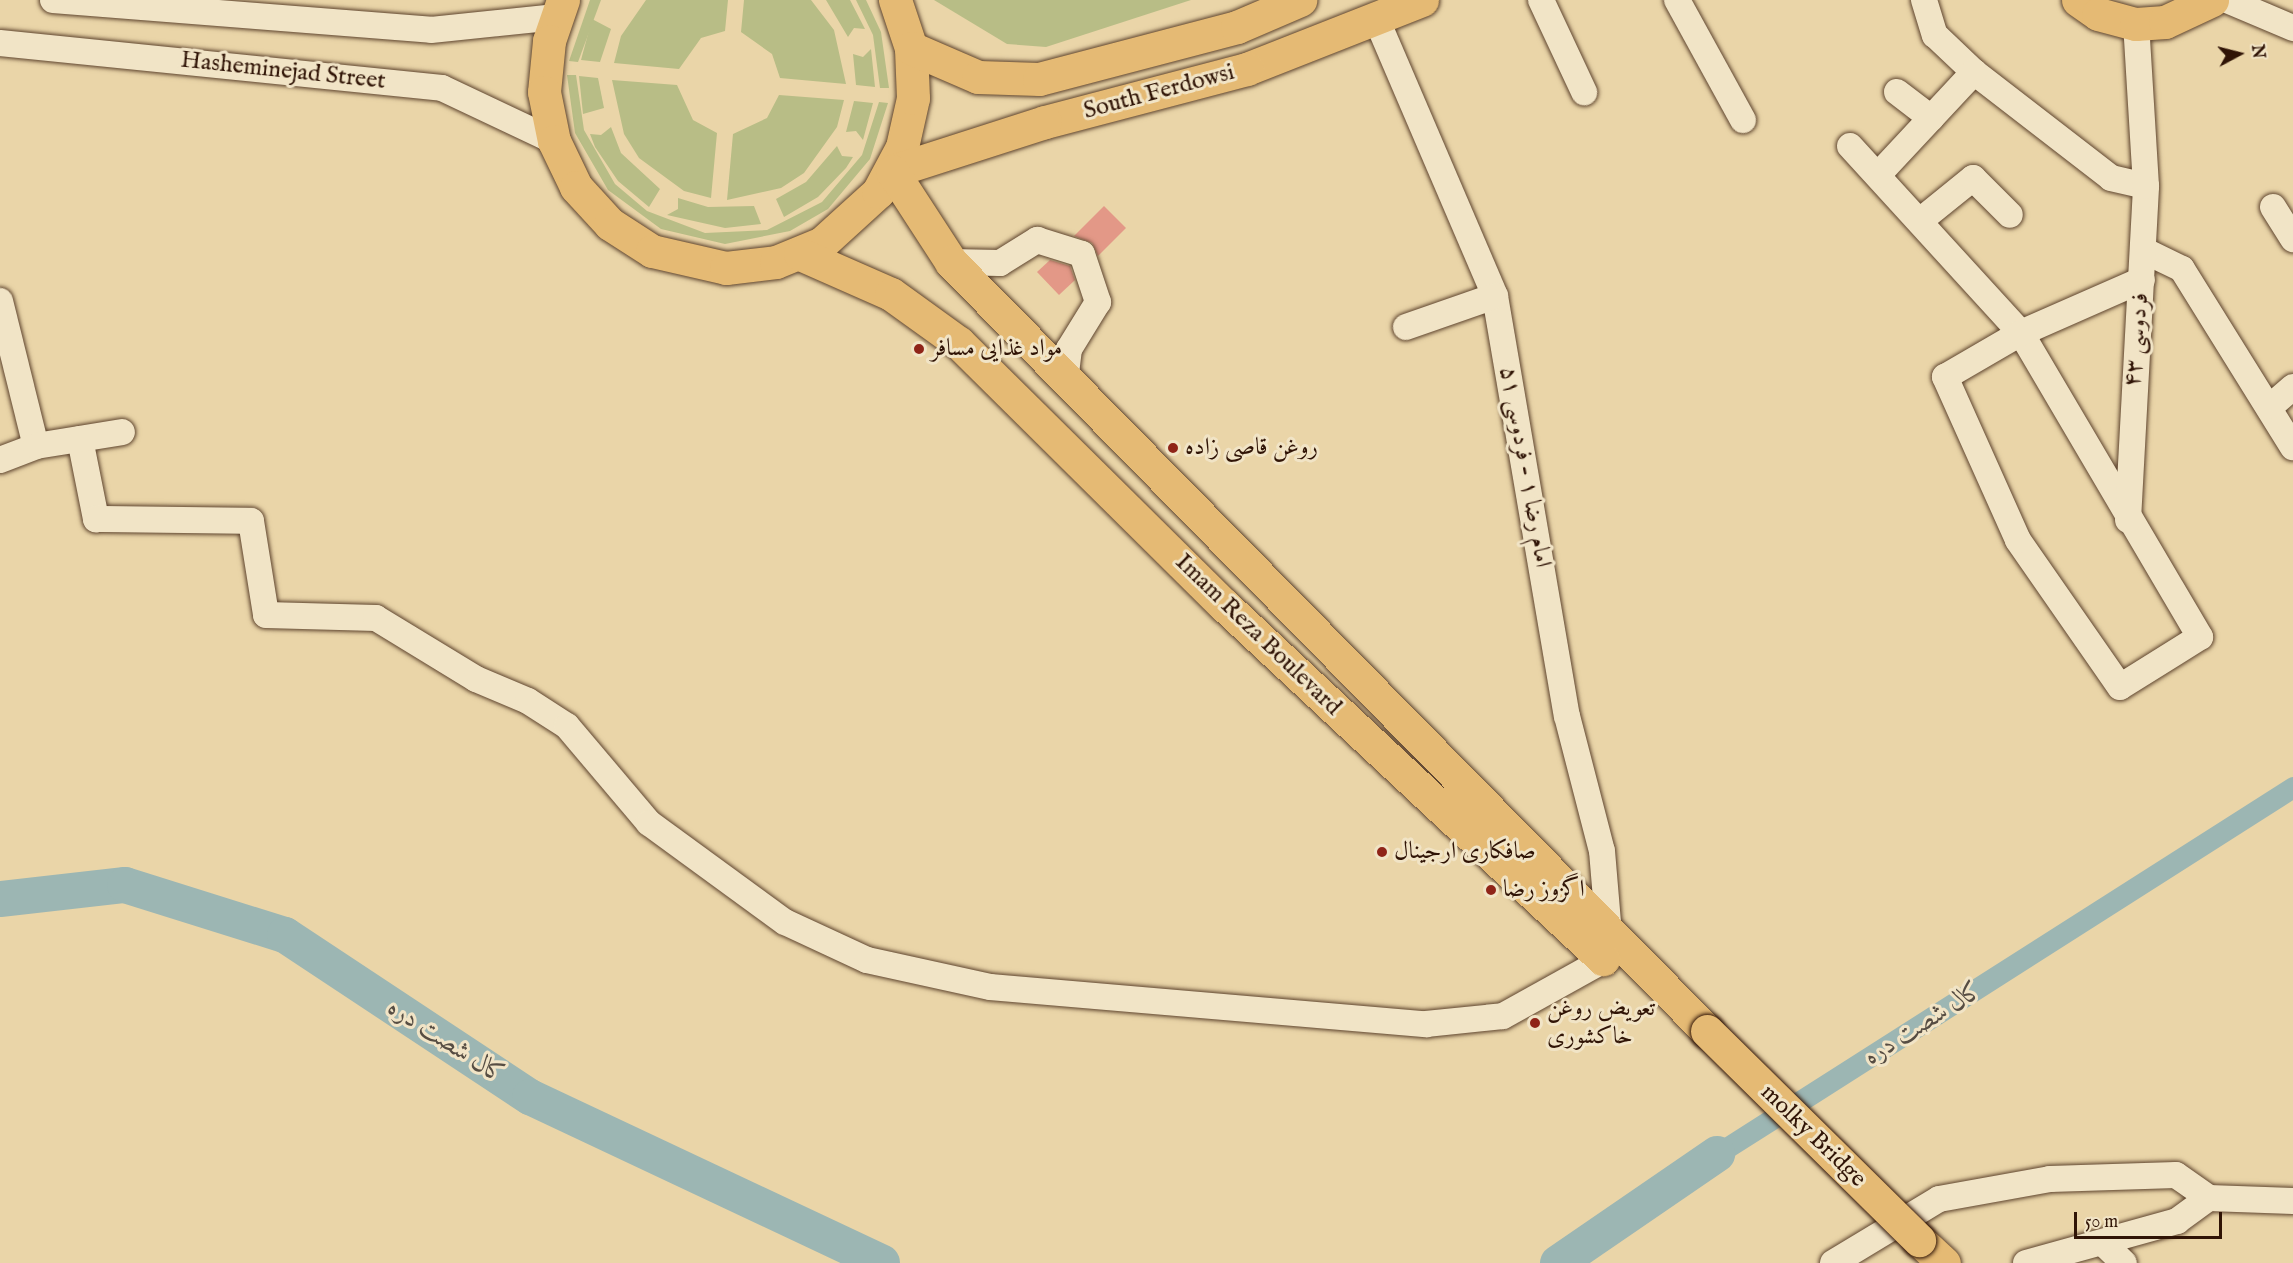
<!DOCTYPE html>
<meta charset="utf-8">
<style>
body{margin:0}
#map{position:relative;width:2293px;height:1263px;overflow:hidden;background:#ead5a8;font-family:"IM FELL English",Amiri,serif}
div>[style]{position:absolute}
.green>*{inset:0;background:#b8bd86}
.canal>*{height:21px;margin:-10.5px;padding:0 10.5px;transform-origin:10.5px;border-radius:10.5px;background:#9cb6b3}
.river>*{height:36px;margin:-18px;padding:0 18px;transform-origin:18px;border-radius:18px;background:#9cb6b3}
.building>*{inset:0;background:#e39887}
.roads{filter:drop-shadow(0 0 2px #5e442e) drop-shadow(0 0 2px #5e442e)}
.minor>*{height:26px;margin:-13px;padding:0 13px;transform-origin:13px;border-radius:13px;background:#f1e4c6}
.major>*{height:33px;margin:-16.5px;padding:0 16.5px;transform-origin:16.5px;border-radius:16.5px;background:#e5ba74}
.bridges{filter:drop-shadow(0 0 2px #301406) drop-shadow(0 0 2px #301406)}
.major-bridge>*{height:33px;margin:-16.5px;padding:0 16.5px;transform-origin:16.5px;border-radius:16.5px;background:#e5ba74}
.dots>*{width:16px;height:16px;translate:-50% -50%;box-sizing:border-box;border:3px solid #f1e4c6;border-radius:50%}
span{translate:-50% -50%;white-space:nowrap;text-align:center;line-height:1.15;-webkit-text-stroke:6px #f1e4c6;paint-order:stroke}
.street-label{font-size:24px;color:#301406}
.poi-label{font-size:24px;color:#301406}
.left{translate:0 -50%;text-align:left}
.water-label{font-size:26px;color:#564d43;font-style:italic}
.north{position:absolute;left:2209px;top:24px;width:60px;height:60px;-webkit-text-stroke:4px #f1e4c6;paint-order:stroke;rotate:83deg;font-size:16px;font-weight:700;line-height:24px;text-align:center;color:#301406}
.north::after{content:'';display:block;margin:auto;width:21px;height:27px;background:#301406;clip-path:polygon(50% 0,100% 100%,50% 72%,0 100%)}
.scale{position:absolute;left:2074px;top:1212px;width:148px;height:27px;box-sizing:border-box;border:3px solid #301406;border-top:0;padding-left:8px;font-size:18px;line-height:21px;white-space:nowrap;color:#301406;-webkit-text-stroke:4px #f1e4c6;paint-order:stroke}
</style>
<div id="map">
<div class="green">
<div style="clip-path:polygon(590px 0,601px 0,578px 62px,569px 61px)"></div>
<div style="clip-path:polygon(646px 0,728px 0,725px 31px,701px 38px,679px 69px,614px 63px,621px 36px)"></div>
<div style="clip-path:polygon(744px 0,811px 0,834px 30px,846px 84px,780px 78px,772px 54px,741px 32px)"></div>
<div style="clip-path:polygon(826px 0,850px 0,865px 29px,854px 28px,848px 37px)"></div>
<div style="clip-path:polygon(856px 0,866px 0,881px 32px,889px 88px,880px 88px,873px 35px)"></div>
<div style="clip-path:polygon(934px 0,1191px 0,1046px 47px,1007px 44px)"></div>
<div style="clip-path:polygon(592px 19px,611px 29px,600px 62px,581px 60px)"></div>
<div style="clip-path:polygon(871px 49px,875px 87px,856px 85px,853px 54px,863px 57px)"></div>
<div style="clip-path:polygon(567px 75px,576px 75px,584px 130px,615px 184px,647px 211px,705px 233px,767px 230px,822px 202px,862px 155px,879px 102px,888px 103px,870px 159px,828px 209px,790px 231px,725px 244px,661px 229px,608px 190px,575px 133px)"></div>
<div style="clip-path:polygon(579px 76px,598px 78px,604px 108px,583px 114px)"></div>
<div style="clip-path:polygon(612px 80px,677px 85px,693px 120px,717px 133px,711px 198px,684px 191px,639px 158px,624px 134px)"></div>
<div style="clip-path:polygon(779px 95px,844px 100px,837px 127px,804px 173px,781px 188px,727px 200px,733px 134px,767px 118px)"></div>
<div style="clip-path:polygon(854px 101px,873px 103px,863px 140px,856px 131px,846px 132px)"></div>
<div style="clip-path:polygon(611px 127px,621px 153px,660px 189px,649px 207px,618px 181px,595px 147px,590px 134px,601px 135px)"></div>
<div style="clip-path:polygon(837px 146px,842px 156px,853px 157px,846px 168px,818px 197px,784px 217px,776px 199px,806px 182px)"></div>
<div style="clip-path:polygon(678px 198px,708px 207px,754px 206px,761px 224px,725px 228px,667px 215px,678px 209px)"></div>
</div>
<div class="canal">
<div style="left:1717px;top:1154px;width:683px;rotate:-32.5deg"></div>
</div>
<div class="river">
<div style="left:0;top:899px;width:126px;rotate:-6.4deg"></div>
<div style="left:125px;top:885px;width:168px;rotate:17.4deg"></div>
<div style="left:285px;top:935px;width:294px;rotate:33.5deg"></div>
<div style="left:530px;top:1097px;width:389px;rotate:25.2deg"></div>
<div style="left:1558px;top:1263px;width:193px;rotate:-34.4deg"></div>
</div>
<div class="building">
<div style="clip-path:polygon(1104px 206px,1126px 228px,1098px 256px,1092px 243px,1074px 236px)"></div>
<div style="clip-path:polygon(1050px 260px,1070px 266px,1075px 280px,1059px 295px,1037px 272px)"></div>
</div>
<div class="roads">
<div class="minor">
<div style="left:53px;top:0;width:379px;rotate:4.5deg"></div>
<div style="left:431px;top:30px;width:126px;rotate:-5.9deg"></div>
<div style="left:1541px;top:0;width:102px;rotate:64.9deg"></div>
<div style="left:1677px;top:0;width:137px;rotate:61.2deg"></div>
<div style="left:1924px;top:0;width:37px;rotate:73deg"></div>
<div style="left:1935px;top:35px;width:54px;rotate:43.5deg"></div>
<div style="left:1974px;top:72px;width:173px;rotate:37.7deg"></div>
<div style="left:2111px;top:178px;width:36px;rotate:13deg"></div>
<div style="left:2227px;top:0;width:72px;rotate:23deg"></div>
<div style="left:1376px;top:18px;width:302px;rotate:66.8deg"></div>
<div style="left:1495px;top:296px;width:426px;rotate:80.3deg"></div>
<div style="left:1567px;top:716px;width:139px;rotate:75.5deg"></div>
<div style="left:1602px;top:851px;width:84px;rotate:85.2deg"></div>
<div style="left:0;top:43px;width:444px;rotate:5.8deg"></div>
<div style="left:442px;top:88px;width:124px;rotate:25.3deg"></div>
<div style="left:1897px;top:92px;width:43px;rotate:37.4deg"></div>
<div style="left:1850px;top:146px;width:253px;rotate:47.6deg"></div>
<div style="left:2021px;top:333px;width:353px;rotate:59.5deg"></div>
<div style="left:2200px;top:637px;width:94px;rotate:148deg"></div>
<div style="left:2120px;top:687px;width:179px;rotate:-124.8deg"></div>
<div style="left:2018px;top:540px;width:179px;rotate:-114.1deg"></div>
<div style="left:1945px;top:377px;width:88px;rotate:-30.1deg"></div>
<div style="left:2021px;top:333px;width:132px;rotate:-23.7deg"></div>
<div style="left:1878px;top:175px;width:141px;rotate:-47deg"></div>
<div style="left:2273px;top:207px;width:38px;rotate:58deg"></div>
<div style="left:1921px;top:220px;width:67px;rotate:-38.9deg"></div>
<div style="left:1973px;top:178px;width:52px;rotate:45deg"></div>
<div style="left:2145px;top:251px;width:41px;rotate:25.9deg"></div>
<div style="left:2182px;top:269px;width:210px;rotate:58.1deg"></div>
<div style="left:951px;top:262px;width:49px;rotate:1.2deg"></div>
<div style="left:1000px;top:263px;width:44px;rotate:-31.9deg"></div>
<div style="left:1037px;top:240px;width:47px;rotate:17.3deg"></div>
<div style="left:1082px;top:254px;width:51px;rotate:71.6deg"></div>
<div style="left:1098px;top:302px;width:55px;rotate:121.7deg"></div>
<div style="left:1069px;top:349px;width:31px;rotate:97deg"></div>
<div style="left:0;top:301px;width:149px;rotate:76.1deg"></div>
<div style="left:1406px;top:327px;width:94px;rotate:-19.2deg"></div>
<div style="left:2271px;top:406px;width:29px;rotate:-41deg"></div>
<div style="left:80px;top:439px;width:82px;rotate:78.7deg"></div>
<div style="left:96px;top:519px;width:155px;rotate:0.7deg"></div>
<div style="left:251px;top:521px;width:95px;rotate:80.9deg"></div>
<div style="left:266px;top:615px;width:110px;rotate:1.6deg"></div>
<div style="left:376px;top:618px;width:117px;rotate:31.4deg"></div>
<div style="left:476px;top:679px;width:56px;rotate:22.9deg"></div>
<div style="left:528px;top:701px;width:46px;rotate:32.7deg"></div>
<div style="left:567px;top:726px;width:127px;rotate:49.8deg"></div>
<div style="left:649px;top:823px;width:168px;rotate:36.1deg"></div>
<div style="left:785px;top:922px;width:90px;rotate:24.9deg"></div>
<div style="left:867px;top:960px;width:126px;rotate:12.4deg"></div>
<div style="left:990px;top:987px;width:438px;rotate:4.9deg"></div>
<div style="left:1426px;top:1024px;width:77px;rotate:-5.9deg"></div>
<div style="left:1503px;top:1016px;width:115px;rotate:-29deg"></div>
<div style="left:0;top:460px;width:39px;rotate:-21deg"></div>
<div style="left:36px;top:446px;width:87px;rotate:-9.2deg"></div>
<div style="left:2128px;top:520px;width:334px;rotate:-86.9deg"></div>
<div style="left:2146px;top:186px;width:162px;rotate:-93.5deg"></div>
<div style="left:2103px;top:1243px;width:29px;rotate:44deg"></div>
<div style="left:1833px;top:1263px;width:124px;rotate:-31.1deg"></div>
<div style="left:1939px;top:1199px;width:113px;rotate:-10.2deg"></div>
<div style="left:2050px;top:1179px;width:126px;rotate:-1.8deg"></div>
<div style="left:2176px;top:1175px;width:40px;rotate:34.9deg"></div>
<div style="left:2026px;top:1263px;width:157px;rotate:-15.5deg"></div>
<div style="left:2177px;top:1221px;width:39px;rotate:-36deg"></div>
<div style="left:2209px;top:1198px;width:84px;rotate:2deg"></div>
</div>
<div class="major">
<div style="left:563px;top:0;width:43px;rotate:108.9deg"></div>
<div style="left:549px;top:41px;width:51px;rotate:95.6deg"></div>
<div style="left:544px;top:92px;width:50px;rotate:78.5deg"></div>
<div style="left:554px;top:141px;width:51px;rotate:64.4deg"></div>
<div style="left:576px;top:187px;width:50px;rotate:47.4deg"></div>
<div style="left:610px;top:224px;width:50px;rotate:32.7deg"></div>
<div style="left:652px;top:251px;width:76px;rotate:12.9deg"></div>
<div style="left:726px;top:268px;width:50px;rotate:-6.8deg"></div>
<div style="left:776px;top:262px;width:50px;rotate:-22.4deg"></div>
<div style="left:822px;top:243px;width:76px;rotate:-42.3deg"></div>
<div style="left:878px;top:192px;width:51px;rotate:-61.9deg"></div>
<div style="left:902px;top:147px;width:50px;rotate:-77.3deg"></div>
<div style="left:913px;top:98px;width:50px;rotate:-92.3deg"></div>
<div style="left:911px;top:48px;width:51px;rotate:-108.4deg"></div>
<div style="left:1422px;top:0;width:188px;rotate:158.5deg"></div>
<div style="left:1247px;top:69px;width:209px;rotate:165.3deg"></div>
<div style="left:1045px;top:122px;width:161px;rotate:162.2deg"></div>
<div style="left:892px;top:171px;width:108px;rotate:57deg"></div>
<div style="left:951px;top:262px;width:1078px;rotate:45.49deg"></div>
<div style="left:2078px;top:0;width:24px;rotate:35deg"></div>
<div style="left:2098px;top:14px;width:39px;rotate:15deg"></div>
<div style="left:2136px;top:24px;width:29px;rotate:-4deg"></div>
<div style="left:2165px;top:22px;width:52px;rotate:-25.1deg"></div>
<div style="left:911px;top:48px;width:73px;rotate:23.4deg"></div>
<div style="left:978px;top:77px;width:61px;rotate:1.9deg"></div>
<div style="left:1039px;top:79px;width:205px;rotate:-14.7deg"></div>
<div style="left:1237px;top:27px;width:69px;rotate:-23.2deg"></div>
<div style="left:800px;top:254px;width:99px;rotate:23.7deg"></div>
<div style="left:891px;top:294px;width:84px;rotate:35.8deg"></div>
<div style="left:959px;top:343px;width:373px;rotate:44.7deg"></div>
<div style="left:1224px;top:605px;width:519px;rotate:43.05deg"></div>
<div style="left:1919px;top:1240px;width:34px;rotate:43deg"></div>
</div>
</div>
<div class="bridges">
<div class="major-bridge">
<div style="left:1707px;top:1031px;width:298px;rotate:44.6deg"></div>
</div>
</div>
<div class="dots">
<div style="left:919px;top:349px;background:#8f2418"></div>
<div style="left:1173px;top:448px;background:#8f2418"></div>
<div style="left:1382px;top:852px;background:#8f2418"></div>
<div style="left:1491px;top:890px;background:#8f2418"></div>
<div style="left:1535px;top:1023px;background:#8f2418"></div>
</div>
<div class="street-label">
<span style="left:283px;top:71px;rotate:6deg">Hasheminejad Street</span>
<span style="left:1159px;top:92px;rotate:-15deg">South Ferdowsi</span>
<span style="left:2137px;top:340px;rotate:-85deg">فردوسی ۴۳</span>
<span style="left:1525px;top:467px;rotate:80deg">امام رضا ۱ - فردوسی ۵۱</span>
<span style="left:1258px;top:635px;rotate:44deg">Imam Reza Boulevard</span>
<span style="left:1813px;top:1136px;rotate:44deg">molky Bridge</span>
</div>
<div class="poi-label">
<span class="left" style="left:931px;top:349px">مواد غذایی مسافر</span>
<span class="left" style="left:1185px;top:448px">روغن قاصی زاده</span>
<span class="left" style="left:1394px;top:852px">صافکاری ارجینال</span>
<span class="left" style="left:1503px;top:890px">اگزوز رضا</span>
<span class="left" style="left:1547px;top:1023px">تعویض روغن<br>خاکشوری</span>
</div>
<div class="water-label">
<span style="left:1924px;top:1023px;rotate:-32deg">کال شصت دره</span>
<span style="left:447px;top:1042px;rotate:33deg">کال شصت دره</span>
</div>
<div class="north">N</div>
<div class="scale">50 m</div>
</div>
